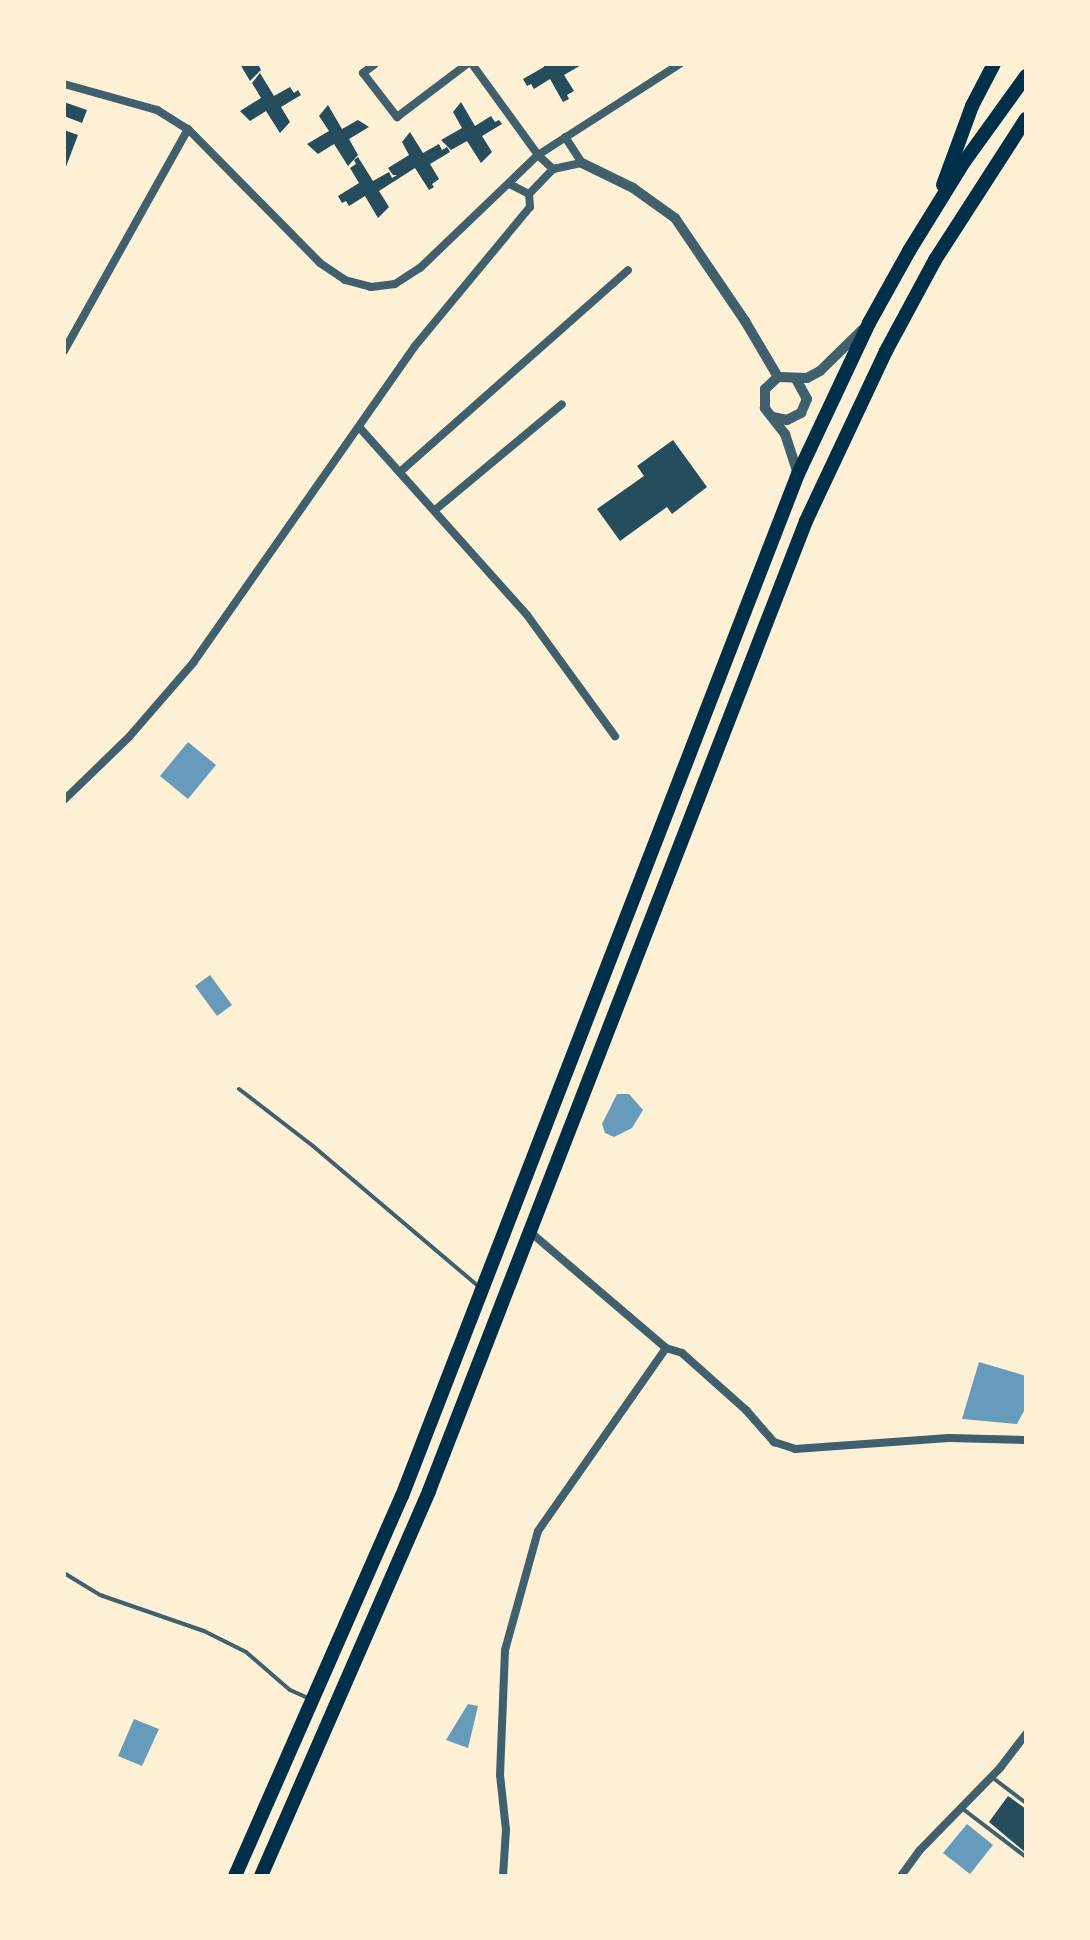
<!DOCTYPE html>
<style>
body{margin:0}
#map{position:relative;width:1090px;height:1940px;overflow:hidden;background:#fdf0d5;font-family:"Source Serif 4",serif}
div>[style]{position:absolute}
.water>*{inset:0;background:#669bbc}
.building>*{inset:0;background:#264d5e}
.service>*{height:4px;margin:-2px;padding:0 2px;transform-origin:2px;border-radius:2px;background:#3f606c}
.minor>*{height:8px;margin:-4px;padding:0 4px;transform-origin:4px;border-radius:4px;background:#3f606c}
.tertiary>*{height:10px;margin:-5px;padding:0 5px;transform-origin:5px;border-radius:5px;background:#3f606c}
.primary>*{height:14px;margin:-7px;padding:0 7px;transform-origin:7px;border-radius:7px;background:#003049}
span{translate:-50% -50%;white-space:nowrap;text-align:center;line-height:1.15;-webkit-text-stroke:6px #fdf0d5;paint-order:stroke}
.frame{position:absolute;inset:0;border:66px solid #fdf0d5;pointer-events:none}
</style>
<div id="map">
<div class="water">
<div style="clip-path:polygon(188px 742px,216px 765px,188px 799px,160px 776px)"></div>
<div style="clip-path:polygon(210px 975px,232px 1005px,217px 1016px,195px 986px)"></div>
<div style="clip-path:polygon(617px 1094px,629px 1094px,643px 1110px,632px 1128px,614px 1137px,605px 1133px,602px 1124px)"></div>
<div style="clip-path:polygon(979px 1362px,1026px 1376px,1026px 1407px,1017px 1424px,962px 1419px)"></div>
<div style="clip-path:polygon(468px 1704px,478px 1706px,468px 1748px,446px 1740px)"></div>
<div style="clip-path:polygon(134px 1719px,159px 1729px,142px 1766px,118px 1756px)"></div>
<div style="clip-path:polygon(967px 1824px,993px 1845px,970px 1874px,943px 1853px)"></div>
</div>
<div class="building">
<div style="clip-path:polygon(240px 64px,258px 64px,261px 70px,250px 81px)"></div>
<div style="clip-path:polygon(543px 64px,583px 64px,564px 75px,574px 91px,567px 95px,569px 99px,563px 102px,550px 79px,534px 89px,531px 84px,527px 86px,523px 79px,544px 67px)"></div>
<div style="clip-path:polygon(260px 73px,274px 96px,290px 87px,294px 93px,298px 90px,301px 95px,281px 107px,290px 122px,280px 133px,266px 111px,250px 121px,240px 111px,261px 98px,252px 83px)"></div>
<div style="clip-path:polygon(64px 102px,87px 110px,82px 123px,64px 116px)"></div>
<div style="clip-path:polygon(461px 102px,475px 126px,491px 116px,495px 122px,499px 120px,502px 124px,482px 136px,492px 152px,481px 163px,467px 141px,451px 150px,441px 140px,462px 128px,453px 112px)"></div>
<div style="clip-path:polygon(328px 105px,342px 129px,358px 120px,369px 127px,349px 139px,358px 155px,348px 166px,334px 144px,318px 154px,307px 144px,329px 131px,319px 116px)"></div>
<div style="clip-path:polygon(64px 130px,78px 135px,64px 172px)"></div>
<div style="clip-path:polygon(410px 132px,423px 153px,439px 144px,442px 150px,447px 147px,450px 152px,430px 164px,439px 179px,432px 184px,434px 187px,429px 190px,415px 168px,379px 191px,389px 207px,378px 218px,365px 196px,349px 206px,346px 201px,342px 203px,338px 196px,359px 183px,350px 168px,356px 164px,354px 160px,358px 157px,373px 181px,389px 172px,392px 178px,397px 175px,393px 175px,388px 168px,409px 155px,402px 142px)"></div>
<div style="clip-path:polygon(673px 440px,707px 487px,672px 514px,667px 507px,620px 541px,597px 509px,644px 476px,637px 466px)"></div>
<div style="clip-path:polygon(1008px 1796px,1026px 1809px,1026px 1853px,989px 1822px)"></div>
</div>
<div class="service">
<div style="left:239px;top:1089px;width:93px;rotate:37.6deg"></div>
<div style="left:313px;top:1146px;width:216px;rotate:40.3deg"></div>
<div style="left:64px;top:1573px;width:42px;rotate:31.4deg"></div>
<div style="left:100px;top:1595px;width:110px;rotate:19.1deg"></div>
<div style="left:204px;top:1631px;width:47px;rotate:26.6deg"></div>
<div style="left:246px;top:1652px;width:58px;rotate:40.8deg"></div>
<div style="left:290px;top:1690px;width:20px;rotate:24deg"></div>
<div style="left:993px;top:1778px;width:41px;rotate:37.1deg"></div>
<div style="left:963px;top:1809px;width:79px;rotate:37.3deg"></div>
</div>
<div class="minor">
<div style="left:375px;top:64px;width:15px;rotate:143deg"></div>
<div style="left:363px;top:73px;width:56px;rotate:52.3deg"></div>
<div style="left:397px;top:117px;width:88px;rotate:-37.1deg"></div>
<div style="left:472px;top:64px;width:112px;rotate:54deg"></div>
<div style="left:538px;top:155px;width:21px;rotate:43deg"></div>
<div style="left:64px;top:84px;width:97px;rotate:15.6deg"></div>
<div style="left:157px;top:110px;width:36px;rotate:32deg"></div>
<div style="left:188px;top:129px;width:188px;rotate:45.4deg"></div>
<div style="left:320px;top:263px;width:30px;rotate:34deg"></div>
<div style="left:345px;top:280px;width:27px;rotate:15deg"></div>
<div style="left:371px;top:287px;width:24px;rotate:-7deg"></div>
<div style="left:395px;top:284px;width:30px;rotate:-33deg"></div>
<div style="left:420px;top:268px;width:163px;rotate:-43.8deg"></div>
<div style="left:538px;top:155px;width:169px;rotate:-32.7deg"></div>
<div style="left:529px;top:194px;width:35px;rotate:-46deg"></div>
<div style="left:553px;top:169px;width:30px;rotate:-12deg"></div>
<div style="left:582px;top:163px;width:31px;rotate:-123deg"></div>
<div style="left:64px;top:351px;width:254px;rotate:-60.8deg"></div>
<div style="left:359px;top:427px;width:252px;rotate:48.2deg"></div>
<div style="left:527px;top:615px;width:150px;rotate:54deg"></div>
<div style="left:401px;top:471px;width:303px;rotate:-41.5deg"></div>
<div style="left:435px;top:510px;width:165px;rotate:-39.8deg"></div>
<div style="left:64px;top:800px;width:91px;rotate:-44.1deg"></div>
<div style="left:129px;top:737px;width:98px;rotate:-49.1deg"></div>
<div style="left:193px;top:663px;width:387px;rotate:-55deg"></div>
<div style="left:415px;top:346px;width:180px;rotate:-50.4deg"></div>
<div style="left:530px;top:207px;width:13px;rotate:-94deg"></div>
<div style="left:529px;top:194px;width:22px;rotate:-153deg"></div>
<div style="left:529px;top:1231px;width:180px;rotate:40.5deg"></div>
<div style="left:666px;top:1348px;width:17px;rotate:17deg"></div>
<div style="left:682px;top:1353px;width:86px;rotate:41.7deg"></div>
<div style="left:746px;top:1410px;width:43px;rotate:48.8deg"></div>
<div style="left:774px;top:1442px;width:22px;rotate:18deg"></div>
<div style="left:795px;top:1449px;width:154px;rotate:-4.1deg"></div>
<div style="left:949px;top:1438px;width:77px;rotate:1.5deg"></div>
<div style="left:503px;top:1876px;width:46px;rotate:-86.3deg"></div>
<div style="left:506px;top:1830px;width:55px;rotate:-96.2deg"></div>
<div style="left:500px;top:1775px;width:125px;rotate:-87.7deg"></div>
<div style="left:505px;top:1650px;width:123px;rotate:-74.5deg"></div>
<div style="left:538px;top:1531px;width:223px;rotate:-55deg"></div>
<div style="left:901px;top:1876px;width:32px;rotate:-54deg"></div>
<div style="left:920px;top:1850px;width:115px;rotate:-45.7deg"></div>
<div style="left:1000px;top:1768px;width:43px;rotate:-52.6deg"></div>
</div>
<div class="tertiary">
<div style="left:582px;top:163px;width:57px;rotate:26.1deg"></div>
<div style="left:633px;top:188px;width:52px;rotate:35.5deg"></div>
<div style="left:675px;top:218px;width:125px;rotate:55.8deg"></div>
<div style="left:745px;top:321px;width:65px;rotate:59.5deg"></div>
<div style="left:773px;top:417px;width:14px;rotate:12deg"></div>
<div style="left:787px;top:420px;width:16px;rotate:-27deg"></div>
<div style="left:801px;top:413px;width:15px;rotate:-67deg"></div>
<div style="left:807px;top:399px;width:23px;rotate:-119deg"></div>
<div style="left:798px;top:474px;width:42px;rotate:-108deg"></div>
<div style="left:785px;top:434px;width:33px;rotate:-128deg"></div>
<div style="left:765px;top:408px;width:19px;rotate:-90deg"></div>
<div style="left:765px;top:389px;width:18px;rotate:-43deg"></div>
<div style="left:778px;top:377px;width:29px;rotate:2deg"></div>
<div style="left:807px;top:378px;width:15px;rotate:-28deg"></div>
<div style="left:820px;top:371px;width:59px;rotate:-44.3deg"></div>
</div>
<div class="primary">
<div style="left:943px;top:185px;width:84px;rotate:-69.8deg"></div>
<div style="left:972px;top:106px;width:47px;rotate:-62.4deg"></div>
<div style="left:235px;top:1876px;width:415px;rotate:-66.3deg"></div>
<div style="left:402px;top:1496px;width:1096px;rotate:-68.82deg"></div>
<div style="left:798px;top:474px;width:167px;rotate:-64.8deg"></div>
<div style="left:869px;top:323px;width:82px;rotate:-60.9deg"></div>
<div style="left:909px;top:251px;width:105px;rotate:-58.3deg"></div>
<div style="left:964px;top:162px;width:106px;rotate:-54.2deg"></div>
<div style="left:261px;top:1876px;width:420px;rotate:-66.4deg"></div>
<div style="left:429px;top:1491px;width:1041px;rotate:-68.76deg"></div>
<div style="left:806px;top:521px;width:188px;rotate:-64.8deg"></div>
<div style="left:886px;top:351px;width:103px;rotate:-61.7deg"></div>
<div style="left:935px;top:260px;width:168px;rotate:-57.2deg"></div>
</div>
<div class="frame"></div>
</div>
